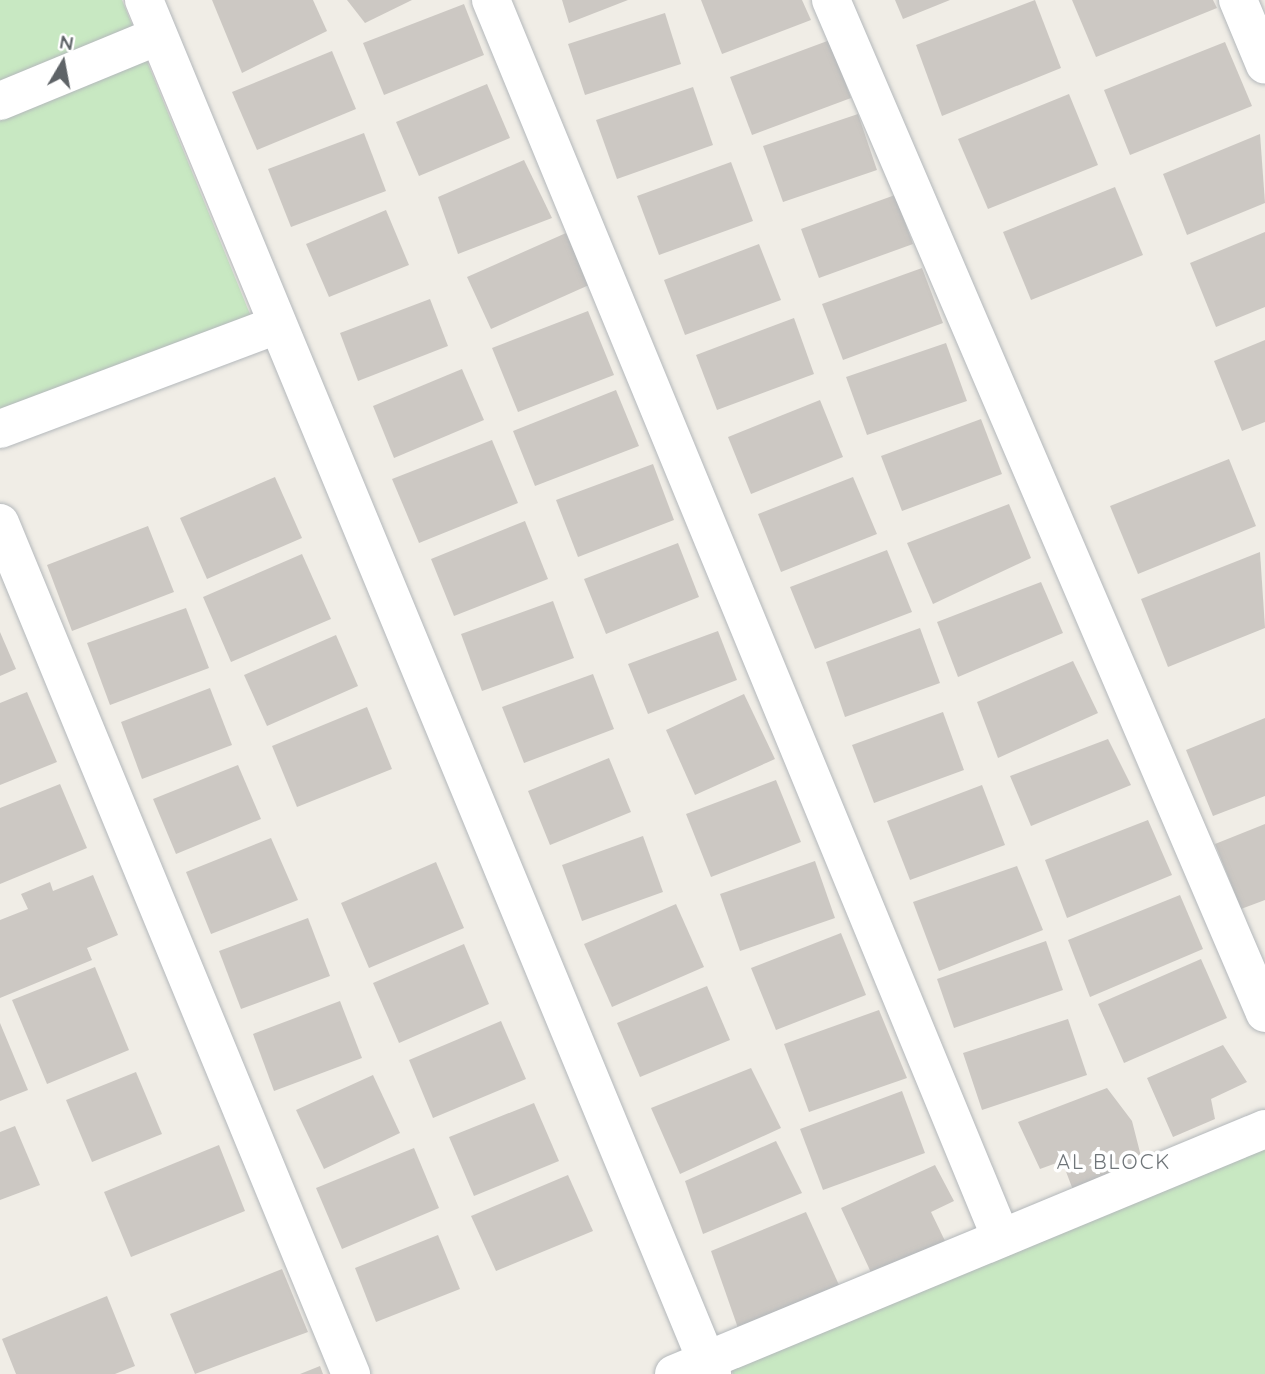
<!DOCTYPE html>
<style>
body{margin:0}
#map{position:relative;width:1265px;height:1374px;overflow:hidden;background:#f0ede6;font-family:Quicksand,sans-serif}
div>[style]{position:absolute}
.green>*{inset:0;background:#c8e8c2}
.building>*{inset:0;background:#ccc8c3}
.roads{filter:drop-shadow(0 0 2px #b4b8bb) drop-shadow(0 0 2px #b4b8bb)}
.minor>*{height:38px;margin:-19px;padding:0 19px;transform-origin:19px;border-radius:19px;background:#fff}
span{translate:-50% -50%;white-space:nowrap;text-align:center;line-height:1.15;-webkit-text-stroke:7px #fff;paint-order:stroke}
.neighbourhood-label{font-size:21px;color:#6f7579;letter-spacing:2px}
.north{position:absolute;left:28px;top:28px;width:70px;height:70px;-webkit-text-stroke:5px #fff;paint-order:stroke;rotate:10deg;font-size:19px;font-weight:700;line-height:28px;text-align:center;color:#5e6367}
.north::after{content:'';display:block;margin:auto;width:24px;height:32px;background:#5e6367;clip-path:polygon(50% 0,100% 100%,50% 72%,0 100%)}
</style>
<div id="map">
<div class="green">
<div style="clip-path:polygon(0 0,122px 0,252px 319px,0 415px)"></div>
<div style="clip-path:polygon(1265px 1149px,1265px 1374px,733px 1374px,732px 1370px)"></div>
</div>
<div class="building">
<div style="clip-path:polygon(212px 0,313px 0,327px 31px,242px 73px)"></div>
<div style="clip-path:polygon(347px 0,412px 0,365px 23px)"></div>
<div style="clip-path:polygon(562px 0,628px 0,569px 23px)"></div>
<div style="clip-path:polygon(701px 0,802px 0,811px 20px,722px 54px)"></div>
<div style="clip-path:polygon(895px 0,950px 0,903px 19px)"></div>
<div style="clip-path:polygon(1035px 0,1061px 68px,942px 116px,916px 45px)"></div>
<div style="clip-path:polygon(1072px 0,1213px 0,1217px 8px,1096px 57px)"></div>
<div style="clip-path:polygon(464px 4px,484px 55px,384px 95px,363px 43px)"></div>
<div style="clip-path:polygon(665px 13px,681px 64px,585px 95px,568px 44px)"></div>
<div style="clip-path:polygon(830px 40px,851px 98px,752px 135px,730px 77px)"></div>
<div style="clip-path:polygon(1225px 42px,1252px 106px,1130px 155px,1104px 90px)"></div>
<div style="clip-path:polygon(332px 51px,356px 109px,257px 150px,232px 92px)"></div>
<div style="clip-path:polygon(487px 84px,510px 138px,419px 176px,396px 122px)"></div>
<div style="clip-path:polygon(693px 87px,713px 145px,617px 179px,596px 120px)"></div>
<div style="clip-path:polygon(1069px 94px,1098px 165px,988px 209px,958px 139px)"></div>
<div style="clip-path:polygon(858px 114px,877px 170px,783px 202px,763px 146px)"></div>
<div style="clip-path:polygon(364px 133px,386px 191px,291px 227px,268px 169px)"></div>
<div style="clip-path:polygon(1260px 134px,1265px 203px,1187px 235px,1163px 174px)"></div>
<div style="clip-path:polygon(524px 160px,552px 218px,458px 254px,438px 197px)"></div>
<div style="clip-path:polygon(731px 162px,753px 221px,659px 255px,637px 196px)"></div>
<div style="clip-path:polygon(1115px 187px,1143px 255px,1031px 300px,1003px 232px)"></div>
<div style="clip-path:polygon(895px 195px,913px 244px,819px 278px,801px 229px)"></div>
<div style="clip-path:polygon(386px 210px,409px 265px,329px 297px,306px 244px)"></div>
<div style="clip-path:polygon(1265px 232px,1265px 307px,1216px 327px,1190px 263px)"></div>
<div style="clip-path:polygon(566px 233px,589px 285px,491px 329px,467px 277px)"></div>
<div style="clip-path:polygon(759px 244px,781px 300px,685px 335px,664px 280px)"></div>
<div style="clip-path:polygon(922px 268px,943px 323px,843px 360px,822px 304px)"></div>
<div style="clip-path:polygon(430px 299px,448px 346px,358px 381px,340px 333px)"></div>
<div style="clip-path:polygon(588px 311px,614px 375px,518px 412px,492px 348px)"></div>
<div style="clip-path:polygon(794px 318px,814px 374px,717px 410px,696px 355px)"></div>
<div style="clip-path:polygon(1265px 340px,1265px 422px,1242px 431px,1214px 361px)"></div>
<div style="clip-path:polygon(946px 343px,967px 401px,867px 435px,846px 377px)"></div>
<div style="clip-path:polygon(462px 369px,484px 420px,394px 458px,373px 406px)"></div>
<div style="clip-path:polygon(616px 390px,639px 446px,535px 486px,513px 431px)"></div>
<div style="clip-path:polygon(820px 400px,843px 457px,751px 494px,728px 437px)"></div>
<div style="clip-path:polygon(981px 419px,1002px 474px,902px 511px,881px 456px)"></div>
<div style="clip-path:polygon(492px 440px,518px 503px,419px 543px,392px 479px)"></div>
<div style="clip-path:polygon(1229px 459px,1256px 526px,1138px 574px,1110px 506px)"></div>
<div style="clip-path:polygon(653px 464px,674px 520px,578px 557px,556px 500px)"></div>
<div style="clip-path:polygon(275px 477px,302px 538px,207px 579px,180px 518px)"></div>
<div style="clip-path:polygon(853px 477px,877px 534px,781px 572px,758px 514px)"></div>
<div style="clip-path:polygon(1009px 504px,1031px 558px,933px 604px,907px 543px)"></div>
<div style="clip-path:polygon(525px 521px,548px 579px,454px 616px,431px 559px)"></div>
<div style="clip-path:polygon(148px 526px,174px 592px,72px 631px,47px 565px)"></div>
<div style="clip-path:polygon(678px 543px,699px 597px,606px 634px,584px 579px)"></div>
<div style="clip-path:polygon(887px 550px,912px 612px,815px 649px,790px 587px)"></div>
<div style="clip-path:polygon(1260px 552px,1265px 628px,1168px 667px,1141px 599px)"></div>
<div style="clip-path:polygon(302px 554px,331px 619px,231px 662px,203px 597px)"></div>
<div style="clip-path:polygon(1041px 582px,1063px 633px,958px 677px,937px 622px)"></div>
<div style="clip-path:polygon(553px 601px,574px 658px,482px 691px,461px 634px)"></div>
<div style="clip-path:polygon(186px 608px,209px 668px,110px 705px,87px 643px)"></div>
<div style="clip-path:polygon(920px 628px,940px 683px,845px 717px,826px 662px)"></div>
<div style="clip-path:polygon(718px 631px,737px 680px,648px 714px,628px 664px)"></div>
<div style="clip-path:polygon(0 632px,16px 669px,0 676px)"></div>
<div style="clip-path:polygon(336px 635px,358px 686px,267px 726px,244px 675px)"></div>
<div style="clip-path:polygon(1073px 661px,1098px 713px,998px 758px,977px 702px)"></div>
<div style="clip-path:polygon(593px 674px,614px 729px,524px 763px,502px 707px)"></div>
<div style="clip-path:polygon(210px 688px,232px 745px,142px 779px,121px 722px)"></div>
<div style="clip-path:polygon(27px 692px,57px 762px,0 785px,0 703px)"></div>
<div style="clip-path:polygon(744px 694px,775px 759px,695px 795px,666px 730px)"></div>
<div style="clip-path:polygon(367px 707px,392px 769px,297px 807px,272px 746px)"></div>
<div style="clip-path:polygon(943px 712px,964px 770px,874px 803px,852px 745px)"></div>
<div style="clip-path:polygon(1265px 718px,1265px 796px,1213px 816px,1186px 750px)"></div>
<div style="clip-path:polygon(1108px 739px,1131px 785px,1031px 826px,1010px 776px)"></div>
<div style="clip-path:polygon(609px 758px,631px 812px,550px 845px,528px 791px)"></div>
<div style="clip-path:polygon(238px 765px,261px 819px,176px 854px,153px 799px)"></div>
<div style="clip-path:polygon(776px 780px,801px 842px,711px 877px,686px 814px)"></div>
<div style="clip-path:polygon(60px 784px,87px 848px,0 884px,0 808px)"></div>
<div style="clip-path:polygon(982px 785px,1005px 845px,910px 880px,887px 821px)"></div>
<div style="clip-path:polygon(1148px 820px,1172px 875px,1067px 918px,1045px 860px)"></div>
<div style="clip-path:polygon(1265px 824px,1265px 900px,1241px 909px,1215px 844px)"></div>
<div style="clip-path:polygon(643px 836px,663px 892px,582px 921px,562px 865px)"></div>
<div style="clip-path:polygon(271px 838px,298px 900px,211px 934px,186px 872px)"></div>
<div style="clip-path:polygon(815px 861px,835px 918px,740px 951px,720px 894px)"></div>
<div style="clip-path:polygon(436px 862px,464px 928px,369px 968px,341px 903px)"></div>
<div style="clip-path:polygon(1017px 866px,1043px 930px,939px 971px,913px 902px)"></div>
<div style="clip-path:polygon(93px 875px,118px 935px,87px 948px,92px 960px,0 998px,0 920px,28px 909px,21px 894px,50px 882px,53px 891px)"></div>
<div style="clip-path:polygon(1180px 895px,1203px 949px,1090px 997px,1068px 940px)"></div>
<div style="clip-path:polygon(676px 904px,704px 967px,612px 1007px,584px 944px)"></div>
<div style="clip-path:polygon(308px 918px,330px 976px,241px 1009px,219px 951px)"></div>
<div style="clip-path:polygon(841px 933px,866px 995px,776px 1030px,751px 968px)"></div>
<div style="clip-path:polygon(1046px 941px,1063px 990px,954px 1028px,937px 979px)"></div>
<div style="clip-path:polygon(464px 944px,489px 1004px,399px 1043px,373px 983px)"></div>
<div style="clip-path:polygon(1201px 959px,1227px 1018px,1124px 1063px,1098px 1004px)"></div>
<div style="clip-path:polygon(95px 967px,129px 1050px,47px 1084px,12px 1000px)"></div>
<div style="clip-path:polygon(707px 986px,730px 1040px,640px 1077px,617px 1023px)"></div>
<div style="clip-path:polygon(340px 1001px,362px 1058px,274px 1091px,253px 1034px)"></div>
<div style="clip-path:polygon(879px 1010px,907px 1078px,809px 1112px,784px 1044px)"></div>
<div style="clip-path:polygon(1068px 1019px,1087px 1075px,982px 1110px,963px 1053px)"></div>
<div style="clip-path:polygon(501px 1021px,526px 1079px,433px 1118px,409px 1060px)"></div>
<div style="clip-path:polygon(0 1023px,28px 1090px,0 1101px)"></div>
<div style="clip-path:polygon(1223px 1045px,1247px 1082px,1211px 1099px,1215px 1119px,1173px 1137px,1147px 1078px)"></div>
<div style="clip-path:polygon(751px 1068px,781px 1128px,680px 1174px,651px 1108px)"></div>
<div style="clip-path:polygon(136px 1072px,162px 1134px,92px 1162px,66px 1100px)"></div>
<div style="clip-path:polygon(373px 1075px,400px 1133px,324px 1169px,296px 1110px)"></div>
<div style="clip-path:polygon(1107px 1088px,1132px 1121px,1146px 1176px,1073px 1190px,1062px 1161px,1040px 1169px,1018px 1122px)"></div>
<div style="clip-path:polygon(902px 1091px,925px 1153px,823px 1190px,800px 1129px)"></div>
<div style="clip-path:polygon(534px 1103px,559px 1161px,474px 1196px,449px 1137px)"></div>
<div style="clip-path:polygon(15px 1126px,40px 1185px,0 1200px,0 1132px)"></div>
<div style="clip-path:polygon(776px 1141px,802px 1193px,703px 1234px,685px 1181px)"></div>
<div style="clip-path:polygon(219px 1145px,245px 1211px,131px 1257px,104px 1192px)"></div>
<div style="clip-path:polygon(414px 1148px,439px 1208px,342px 1249px,316px 1188px)"></div>
<div style="clip-path:polygon(935px 1165px,954px 1201px,931px 1212px,946px 1243px,875px 1281px,841px 1208px)"></div>
<div style="clip-path:polygon(568px 1175px,593px 1231px,496px 1271px,471px 1216px)"></div>
<div style="clip-path:polygon(806px 1212px,839px 1285px,738px 1328px,711px 1251px)"></div>
<div style="clip-path:polygon(438px 1235px,460px 1289px,376px 1322px,355px 1268px)"></div>
<div style="clip-path:polygon(282px 1269px,308px 1332px,195px 1374px,170px 1314px)"></div>
<div style="clip-path:polygon(107px 1296px,135px 1366px,115px 1374px,16px 1374px,2px 1339px)"></div>
<div style="clip-path:polygon(320px 1366px,323px 1374px,300px 1374px)"></div>
</div>
<div class="roads">
<div class="minor">
<div style="left:144px;top:0;width:1487px;rotate:67.54deg"></div>
<div style="left:491px;top:0;width:1339px;rotate:67.61deg"></div>
<div style="left:831px;top:0;width:1102px;rotate:66.81deg"></div>
<div style="left:1238px;top:0;width:70px;rotate:67.4deg"></div>
<div style="left:0;top:101px;width:171px;rotate:-22.4deg"></div>
<div style="left:0;top:429px;width:296px;rotate:-20.6deg"></div>
<div style="left:0;top:523px;width:921px;rotate:67.59deg"></div>
<div style="left:674px;top:1374px;width:640px;rotate:-22.52deg"></div>
</div>
</div>
<div class="neighbourhood-label">
<span style="left:1114px;top:1161px">AL BLOCK</span>
</div>
<div class="north">N</div>
</div>
